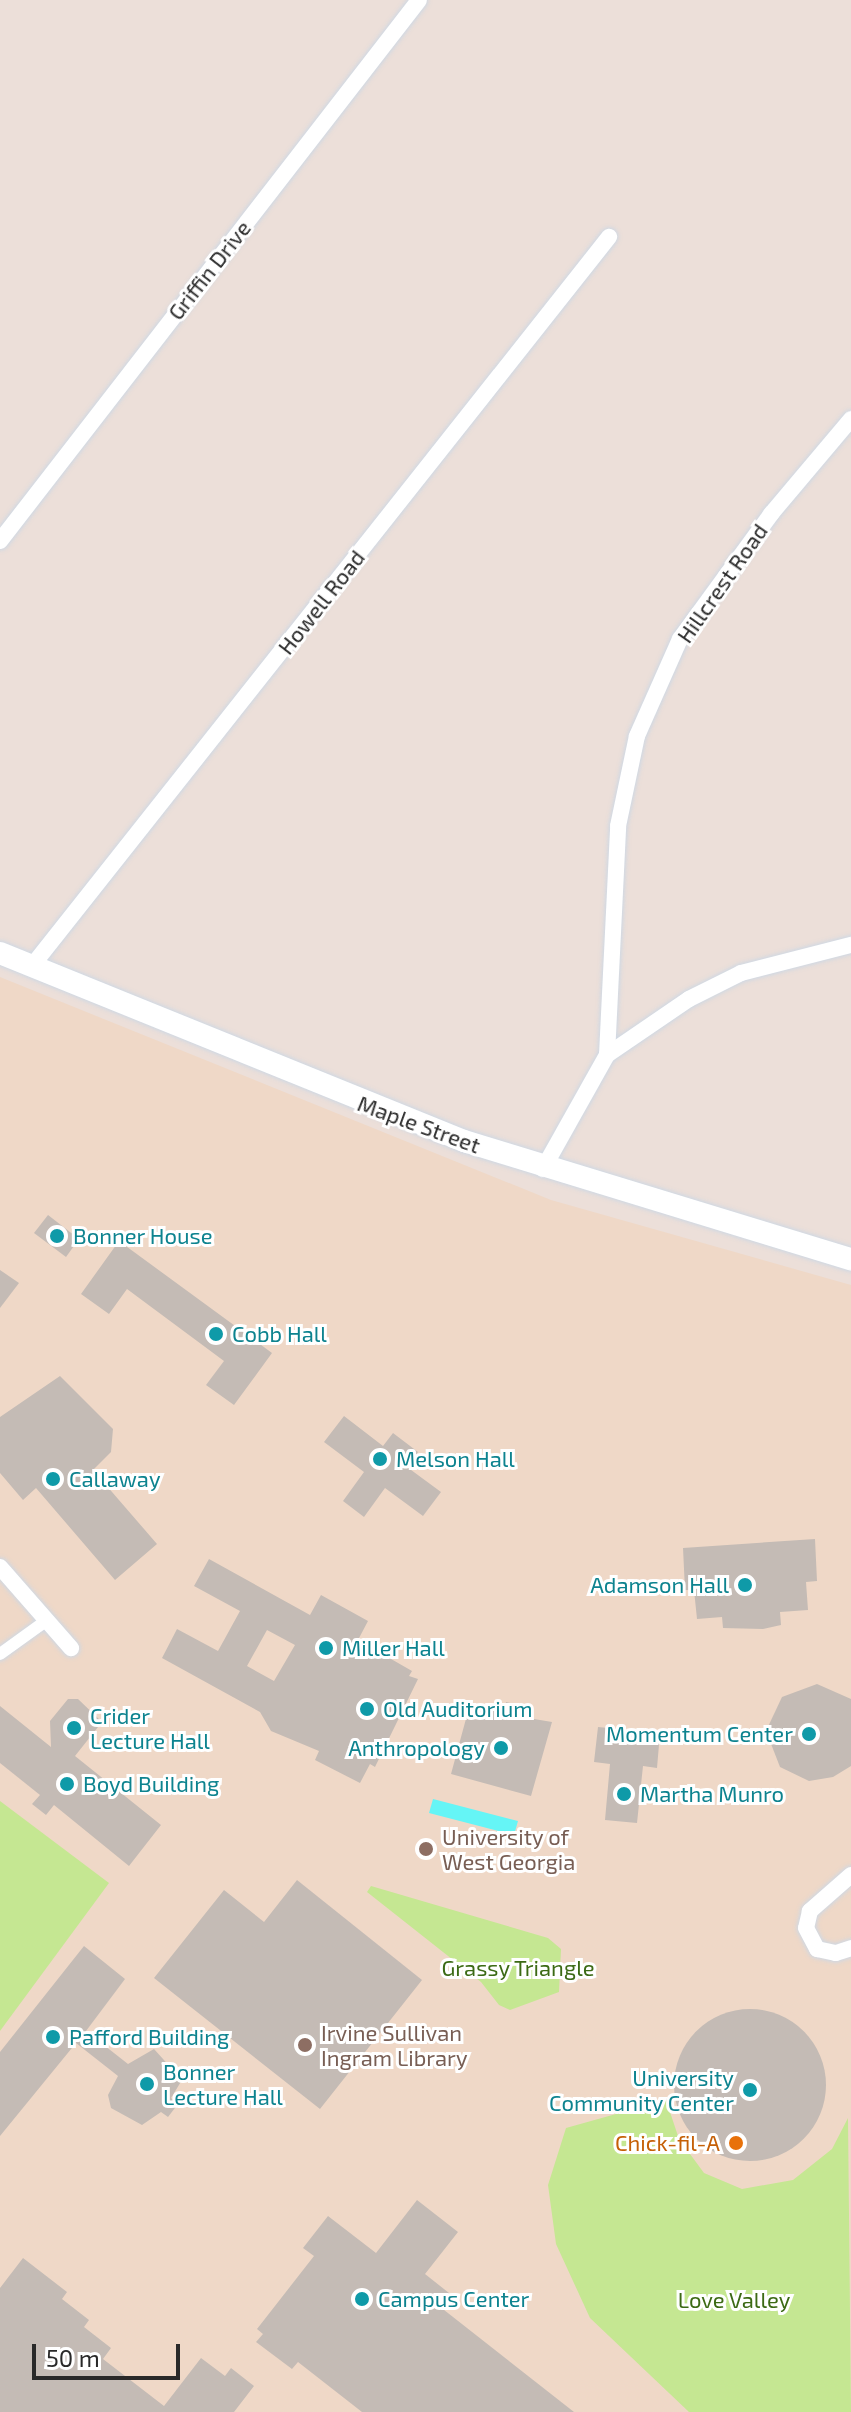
<!DOCTYPE html>
<style>
body{margin:0}
#map{position:relative;width:851px;height:2412px;overflow:hidden;background:#ecdfd9;font-family:"Exo 2",sans-serif}
div>[style]{position:absolute}
.education>*{inset:0;background:#efd8c7}
.green>*{inset:0;background:#c5e792}
.water>*{inset:0;background:#65f5f6}
.building>*{inset:0;background:#c4bbb5}
.round{border-radius:50%}
.roads{filter:drop-shadow(0 0 2px #cfd8e3) drop-shadow(0 0 2px #cfd8e3)}
.pedestrian>*{height:12px;margin:-6px;padding:0 6px;transform-origin:6px;border-radius:6px;background:#fff}
.minor>*{height:16px;margin:-8px;padding:0 8px;transform-origin:8px;border-radius:8px;background:#fff}
.secondary>*{height:22px;margin:-11px;padding:0 11px;transform-origin:11px;border-radius:11px;background:#fff}
.dots>*{width:22px;height:22px;translate:-50% -50%;box-sizing:border-box;border:4px solid #fff;border-radius:50%}
span{translate:-50% -50%;white-space:nowrap;text-align:center;line-height:1.15;-webkit-text-stroke:6px #fff;paint-order:stroke}
.street-label{font-size:22px;color:#292929}
.culture-label{font-size:22px;color:#0d838f}
.left{translate:0 -50%;text-align:left}
.right{translate:-100% -50%;text-align:right}
.education-label{font-size:22px;color:#785e54}
.park-label{font-size:22px;color:#3c6a15}
.food-label{font-size:22px;color:#c56008}
.scale{position:absolute;left:32px;top:2344px;width:148px;height:36px;box-sizing:border-box;border:4px solid #292929;border-top:0;padding-left:10px;font-size:24px;line-height:28px;white-space:nowrap;color:#292929;-webkit-text-stroke:6px #fff;paint-order:stroke}
</style>
<div id="map">
<div class="education">
<div style="clip-path:polygon(0 977px,551px 1200px,851px 1285px,851px 2412px,0 2412px)"></div>
</div>
<div class="green">
<div style="clip-path:polygon(0 1801px,109px 1883px,0 2031px)"></div>
<div style="clip-path:polygon(371px 1886px,548px 1938px,561px 1949px,559px 1992px,510px 2010px,499px 2005px,481px 1982px,367px 1892px)"></div>
<div style="clip-path:polygon(666px 2100px,679px 2139px,704px 2173px,742px 2189px,793px 2180px,832px 2149px,848px 2118px,851px 2412px,689px 2412px,590px 2318px,556px 2244px,548px 2185px,566px 2128px)"></div>
</div>
<div class="water">
<div style="clip-path:polygon(433px 1799px,518px 1821px,514px 1835px,429px 1813px)"></div>
</div>
<div class="building">
<div style="clip-path:polygon(48px 1215px,79px 1239px,66px 1257px,34px 1233px)"></div>
<div style="clip-path:polygon(119px 1241px,272px 1353px,234px 1405px,206px 1385px,224px 1361px,127px 1289px,109px 1314px,81px 1294px)"></div>
<div style="clip-path:polygon(0 1270px,19px 1283px,0 1308px)"></div>
<div style="clip-path:polygon(60px 1376px,113px 1429px,111px 1452px,93px 1470px,157px 1544px,115px 1580px,36px 1488px,23px 1500px,0 1473px,0 1417px)"></div>
<div style="clip-path:polygon(344px 1416px,383px 1446px,393px 1433px,418px 1452px,407px 1467px,441px 1492px,423px 1516px,385px 1488px,364px 1517px,343px 1501px,364px 1472px,324px 1442px)"></div>
<div style="clip-path:polygon(815px 1539px,817px 1581px,806px 1582px,808px 1610px,780px 1612px,781px 1625px,763px 1629px,723px 1628px,722px 1617px,697px 1619px,694px 1590px,685px 1590px,683px 1548px)"></div>
<div style="clip-path:polygon(evenodd,209px 1559px,310px 1615px,321px 1595px,368px 1621px,358px 1640px,412px 1671px,409px 1676px,418px 1679px,375px 1767px,370px 1764px,360px 1783px,315px 1760px,319px 1751px,271px 1731px,260px 1712px,162px 1658px,177px 1629px,218px 1651px,240px 1611px,194px 1586px,209px 1559px,267px 1630px,295px 1645px,274px 1681px,247px 1666px,267px 1630px)"></div>
<div style="clip-path:polygon(817px 1684px,851px 1699px,851px 1766px,833px 1777px,809px 1781px,780px 1767px,766px 1731px,782px 1697px)"></div>
<div style="clip-path:polygon(68px 1699px,78px 1699px,102px 1722px,75px 1756px,161px 1825px,129px 1866px,54px 1805px,46px 1815px,32px 1804px,40px 1795px,0 1763px,0 1706px,51px 1747px,50px 1721px)"></div>
<div style="clip-path:polygon(506px 1702px,531px 1708px,528px 1718px,552px 1722px,531px 1796px,451px 1774px,470px 1704px,505px 1713px)"></div>
<div style="clip-path:polygon(598px 1727px,660px 1733px,657px 1768px,643px 1766px,637px 1823px,605px 1820px,610px 1764px,594px 1762px)"></div>
<div style="clip-path:polygon(297px 1880px,422px 1980px,320px 2109px,154px 1978px,224px 1890px,264px 1922px)"></div>
<div style="clip-path:polygon(84px 1946px,125px 1979px,86px 2031px,128px 2064px,154px 2049px,182px 2080px,171px 2098px,178px 2104px,168px 2117px,161px 2112px,142px 2125px,111px 2108px,108px 2095px,118px 2076px,76px 2043px,0 2136px,0 2052px)"></div>
<div class="round" style="left:674px;top:2009px;width:152px;height:152px"></div>
<div style="clip-path:polygon(417px 2200px,458px 2232px,425px 2274px,449px 2293px,439px 2306px,574px 2412px,362px 2412px,298px 2362px,292px 2369px,256px 2342px,263px 2334px,257px 2329px,314px 2256px,303px 2248px,328px 2216px,376px 2253px)"></div>
<div style="clip-path:polygon(23px 2258px,67px 2292px,62px 2299px,89px 2320px,84px 2327px,111px 2348px,103px 2359px,164px 2406px,201px 2358px,225px 2376px,231px 2368px,254px 2386px,234px 2412px,0 2412px,0 2288px)"></div>
</div>
<div class="roads">
<div class="pedestrian">
<div style="left:0;top:1654px;width:57px;rotate:-35.7deg"></div>
</div>
<div class="minor">
<div style="left:0;top:541px;width:684px;rotate:-52.24deg"></div>
<div style="left:32px;top:966px;width:930px;rotate:-51.64deg"></div>
<div style="left:607px;top:1055px;width:229px;rotate:-87.2deg"></div>
<div style="left:618px;top:826px;width:92px;rotate:-78.1deg"></div>
<div style="left:637px;top:736px;width:106px;rotate:-66.1deg"></div>
<div style="left:680px;top:639px;width:155px;rotate:-53.9deg"></div>
<div style="left:771px;top:514px;width:124px;rotate:-49.9deg"></div>
<div style="left:543px;top:1169px;width:131px;rotate:-60.7deg"></div>
<div style="left:607px;top:1055px;width:99px;rotate:-34.3deg"></div>
<div style="left:689px;top:999px;width:58px;rotate:-26.6deg"></div>
<div style="left:741px;top:973px;width:114px;rotate:-14.3deg"></div>
<div style="left:0;top:1567px;width:108px;rotate:48.8deg"></div>
<div style="left:851px;top:1875px;width:55px;rotate:138.7deg"></div>
<div style="left:810px;top:1911px;width:17px;rotate:103deg"></div>
<div style="left:806px;top:1928px;width:24px;rotate:62deg"></div>
<div style="left:817px;top:1949px;width:19px;rotate:12deg"></div>
<div style="left:836px;top:1953px;width:16px;rotate:-18deg"></div>
</div>
<div class="secondary">
<div style="left:0;top:953px;width:501px;rotate:22.06deg"></div>
<div style="left:464px;top:1141px;width:405px;rotate:17deg"></div>
</div>
</div>
<div class="dots">
<div style="left:57px;top:1236px;background:#0f9aa8"></div>
<div style="left:216px;top:1334px;background:#0f9aa8"></div>
<div style="left:380px;top:1459px;background:#0f9aa8"></div>
<div style="left:53px;top:1479px;background:#0f9aa8"></div>
<div style="left:745px;top:1585px;background:#0f9aa8"></div>
<div style="left:326px;top:1648px;background:#0f9aa8"></div>
<div style="left:367px;top:1709px;background:#0f9aa8"></div>
<div style="left:74px;top:1728px;background:#0f9aa8"></div>
<div style="left:809px;top:1734px;background:#0f9aa8"></div>
<div style="left:501px;top:1748px;background:#0f9aa8"></div>
<div style="left:67px;top:1784px;background:#0f9aa8"></div>
<div style="left:624px;top:1794px;background:#0f9aa8"></div>
<div style="left:426px;top:1849px;background:#8d6e63"></div>
<div style="left:53px;top:2037px;background:#0f9aa8"></div>
<div style="left:305px;top:2045px;background:#8d6e63"></div>
<div style="left:147px;top:2084px;background:#0f9aa8"></div>
<div style="left:750px;top:2090px;background:#0f9aa8"></div>
<div style="left:736px;top:2143px;background:#e8710a"></div>
<div style="left:362px;top:2299px;background:#0f9aa8"></div>
</div>
<div class="street-label">
<span style="left:209px;top:270px;rotate:-52deg">Griffin Drive</span>
<span style="left:722px;top:583px;rotate:-55deg">Hillcrest Road</span>
<span style="left:321px;top:602px;rotate:-52deg">Howell Road</span>
<span style="left:419px;top:1124px;rotate:20deg">Maple Street</span>
</div>
<div class="culture-label">
<span class="left" style="left:73px;top:1236px">Bonner House</span>
<span class="left" style="left:232px;top:1334px">Cobb Hall</span>
<span class="left" style="left:396px;top:1459px">Melson Hall</span>
<span class="left" style="left:69px;top:1479px">Callaway</span>
<span class="right" style="left:729px;top:1585px">Adamson Hall</span>
<span class="left" style="left:342px;top:1648px">Miller Hall</span>
<span class="left" style="left:383px;top:1709px">Old Auditorium</span>
<span class="left" style="left:90px;top:1728px">Crider<br>Lecture Hall</span>
<span class="right" style="left:793px;top:1734px">Momentum Center</span>
<span class="right" style="left:485px;top:1748px">Anthropology</span>
<span class="left" style="left:83px;top:1784px">Boyd Building</span>
<span class="left" style="left:640px;top:1794px">Martha Munro</span>
<span class="left" style="left:69px;top:2037px">Pafford Building</span>
<span class="left" style="left:163px;top:2084px">Bonner<br>Lecture Hall</span>
<span class="right" style="left:734px;top:2090px">University<br>Community Center</span>
<span class="left" style="left:378px;top:2299px">Campus Center</span>
</div>
<div class="education-label">
<span class="left" style="left:442px;top:1849px">University of<br>West Georgia</span>
<span class="left" style="left:321px;top:2045px">Irvine Sullivan<br>Ingram Library</span>
</div>
<div class="park-label">
<span style="left:518px;top:1968px">Grassy Triangle</span>
<span style="left:734px;top:2300px">Love Valley</span>
</div>
<div class="food-label">
<span class="right" style="left:720px;top:2143px">Chick-fil-A</span>
</div>
<div class="scale">50 m</div>
</div>
